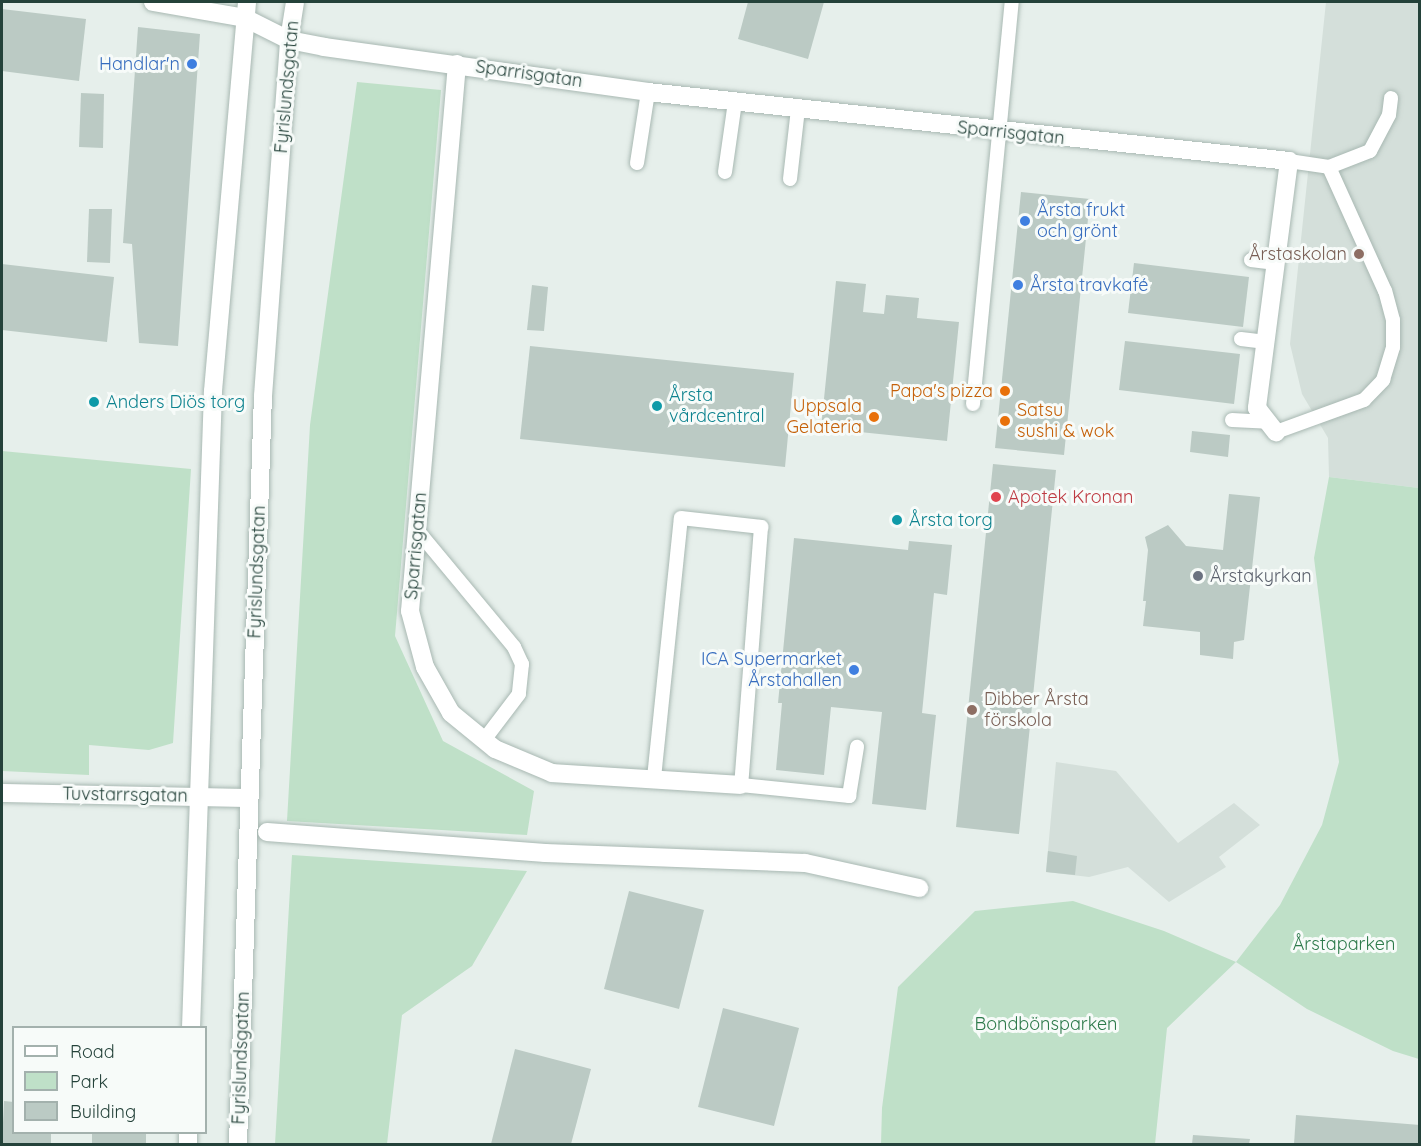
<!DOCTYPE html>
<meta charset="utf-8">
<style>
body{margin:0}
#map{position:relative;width:1421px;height:1146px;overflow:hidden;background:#e6efeb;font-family:Quicksand,sans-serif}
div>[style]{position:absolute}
.built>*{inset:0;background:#d4dfda}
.green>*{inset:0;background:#bfe0c8}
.building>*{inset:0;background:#bbcac4}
.roads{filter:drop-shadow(0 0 2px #a8b8b2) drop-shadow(0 0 2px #a8b8b2)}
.lane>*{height:14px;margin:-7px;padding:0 7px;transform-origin:7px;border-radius:7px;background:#fff}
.street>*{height:18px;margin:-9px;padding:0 9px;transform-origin:9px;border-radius:9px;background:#fff}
.secondary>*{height:18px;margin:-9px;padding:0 9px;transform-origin:9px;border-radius:9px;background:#fff}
.dots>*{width:16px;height:16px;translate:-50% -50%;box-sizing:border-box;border:3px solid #f7fbf9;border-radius:50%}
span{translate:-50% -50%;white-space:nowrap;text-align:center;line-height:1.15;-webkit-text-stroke:6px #f7fbf9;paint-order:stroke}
.shop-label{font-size:18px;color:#366cbe}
.right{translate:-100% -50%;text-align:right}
.left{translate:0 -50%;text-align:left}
.street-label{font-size:18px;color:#24423a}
.education-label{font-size:18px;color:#785e54}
.food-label{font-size:18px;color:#c56008}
.culture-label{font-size:18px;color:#0d838f}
.health-label{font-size:18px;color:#be3a42}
.worship-label{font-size:18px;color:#5b616d}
.park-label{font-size:18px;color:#2d7a4b}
.frame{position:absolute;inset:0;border:3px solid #24423a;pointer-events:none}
.legend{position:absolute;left:12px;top:1026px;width:195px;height:108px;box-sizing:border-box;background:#f7fbf9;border:2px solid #a3b1ad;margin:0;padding:8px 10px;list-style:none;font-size:18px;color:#24423a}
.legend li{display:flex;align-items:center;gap:12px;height:30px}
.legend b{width:30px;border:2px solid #a3b1ad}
</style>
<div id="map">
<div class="built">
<div style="clip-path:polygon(1326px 2px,1419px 2px,1419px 488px,1329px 477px,1328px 438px,1302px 394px,1290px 344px)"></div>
<div style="clip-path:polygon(1056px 762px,1116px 771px,1178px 843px,1234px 803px,1260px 825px,1219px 857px,1226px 867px,1169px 902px,1128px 867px,1089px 877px,1046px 872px)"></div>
</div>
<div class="green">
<div style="clip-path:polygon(357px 82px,441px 90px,395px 636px,443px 741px,534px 791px,527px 835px,287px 821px,310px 425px)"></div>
<div style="clip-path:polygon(2px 451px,191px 469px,173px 743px,149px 750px,89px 745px,89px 775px,2px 771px)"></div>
<div style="clip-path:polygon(1329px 477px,1419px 488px,1419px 1059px,1393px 1051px,1307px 1009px,1236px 962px,1167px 1028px,1155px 1144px,881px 1144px,882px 1108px,898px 987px,975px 911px,1073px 901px,1164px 931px,1236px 962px,1280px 905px,1322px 825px,1339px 762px,1314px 558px)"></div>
<div style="clip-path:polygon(292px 855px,527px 871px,472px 966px,402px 1015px,387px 1144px,275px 1144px)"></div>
</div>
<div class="building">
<div style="clip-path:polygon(748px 2px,824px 2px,808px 59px,738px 39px)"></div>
<div style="clip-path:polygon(2px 9px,86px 19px,79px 81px,2px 71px)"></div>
<div style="clip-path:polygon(138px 27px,200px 34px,178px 346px,139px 343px,132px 244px,123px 243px)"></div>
<div style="clip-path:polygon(81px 93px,104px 94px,103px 148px,79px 147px)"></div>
<div style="clip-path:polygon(1021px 192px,1090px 199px,1064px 455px,995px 448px)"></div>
<div style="clip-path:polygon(89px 209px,112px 209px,110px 263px,87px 262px)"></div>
<div style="clip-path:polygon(1134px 263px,1249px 277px,1243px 327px,1128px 313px)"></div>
<div style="clip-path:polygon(2px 264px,114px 277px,107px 342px,2px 330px)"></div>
<div style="clip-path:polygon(836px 281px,866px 284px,863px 312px,884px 314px,886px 295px,919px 298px,917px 318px,959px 322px,947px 441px,821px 428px)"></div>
<div style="clip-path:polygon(532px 285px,548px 287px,544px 331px,527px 330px)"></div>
<div style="clip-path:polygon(1125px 341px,1240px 354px,1234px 404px,1119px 390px)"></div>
<div style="clip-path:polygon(530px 346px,794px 373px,785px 467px,520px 439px)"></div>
<div style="clip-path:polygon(1192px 431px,1230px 435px,1228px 457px,1190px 452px)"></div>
<div style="clip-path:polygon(993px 464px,1056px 470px,1019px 834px,956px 827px)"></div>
<div style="clip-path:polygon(1229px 494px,1260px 497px,1244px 640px,1234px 642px,1233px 659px,1200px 655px,1200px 632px,1143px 626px,1146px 601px,1143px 601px,1148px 550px,1145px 537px,1168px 525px,1186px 546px,1223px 550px)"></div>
<div style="clip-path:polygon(794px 538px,908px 550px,909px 541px,952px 545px,947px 595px,934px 593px,922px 713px,936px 715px,926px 810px,872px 804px,882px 712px,831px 707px,824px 775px,776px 770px,782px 703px,778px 703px)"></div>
<div style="clip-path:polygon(1048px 851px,1077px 856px,1075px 875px,1046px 872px)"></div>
<div style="clip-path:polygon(629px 891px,704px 910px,679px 1009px,604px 989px)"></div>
<div style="clip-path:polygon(723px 1008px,799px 1028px,774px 1126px,698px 1107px)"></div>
<div style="clip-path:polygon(515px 1049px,591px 1069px,571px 1144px,491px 1144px)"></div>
<div style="clip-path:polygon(4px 1101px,14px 1102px,14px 1132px,51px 1132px,51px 1144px,2px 1144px)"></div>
<div style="clip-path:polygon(1296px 1115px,1420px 1125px,1420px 1144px,1294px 1144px)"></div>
<div style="clip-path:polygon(92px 1132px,146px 1132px,146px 1144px,92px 1144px)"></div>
<div style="clip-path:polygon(1193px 1135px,1250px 1139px,1249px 1144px,1192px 1144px)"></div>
</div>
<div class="roads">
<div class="lane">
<div style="left:1289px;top:161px;width:40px;rotate:8.5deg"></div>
<div style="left:1329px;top:167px;width:44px;rotate:-21.3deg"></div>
<div style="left:1370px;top:151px;width:41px;rotate:-62.2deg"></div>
<div style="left:1389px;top:115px;width:17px;rotate:-83deg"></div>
<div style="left:637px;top:163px;width:72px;rotate:-81.2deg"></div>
<div style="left:725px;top:172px;width:71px;rotate:-81.9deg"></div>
<div style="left:790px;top:179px;width:70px;rotate:-83.5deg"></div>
<div style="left:1251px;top:260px;width:25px;rotate:7deg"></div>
<div style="left:1241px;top:339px;width:25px;rotate:7deg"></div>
<div style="left:973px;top:404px;width:404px;rotate:-84.5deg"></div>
<div style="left:1232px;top:420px;width:36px;rotate:3deg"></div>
<div style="left:1276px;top:432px;width:94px;rotate:-20deg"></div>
<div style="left:1364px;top:400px;width:28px;rotate:-46deg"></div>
<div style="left:1383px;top:380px;width:34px;rotate:-73deg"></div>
<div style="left:1393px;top:347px;width:27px;rotate:-90deg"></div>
<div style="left:1393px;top:320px;width:30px;rotate:-105deg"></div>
<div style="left:1385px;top:291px;width:136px;rotate:-114.3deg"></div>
<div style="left:417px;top:530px;width:152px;rotate:50.3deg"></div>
<div style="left:514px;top:647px;width:19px;rotate:65deg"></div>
<div style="left:522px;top:664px;width:30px;rotate:96deg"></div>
<div style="left:519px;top:694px;width:58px;rotate:127.3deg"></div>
<div style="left:654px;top:778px;width:261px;rotate:-84.1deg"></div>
<div style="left:681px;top:518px;width:81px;rotate:6.4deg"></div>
<div style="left:761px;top:527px;width:259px;rotate:94.4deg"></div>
<div style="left:741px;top:785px;width:109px;rotate:5.8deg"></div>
<div style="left:849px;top:796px;width:50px;rotate:-80.7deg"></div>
</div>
<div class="street">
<div style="left:153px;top:2px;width:93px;rotate:9.9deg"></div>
<div style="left:245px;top:18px;width:49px;rotate:26.6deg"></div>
<div style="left:289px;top:40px;width:36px;rotate:11deg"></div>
<div style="left:324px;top:47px;width:327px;rotate:7.9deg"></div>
<div style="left:648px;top:92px;width:645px;rotate:6.14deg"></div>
<div style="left:1289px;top:161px;width:249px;rotate:97.4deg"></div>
<div style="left:1257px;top:408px;width:31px;rotate:52deg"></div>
<div style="left:457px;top:64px;width:549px;rotate:94.91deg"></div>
<div style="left:410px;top:611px;width:58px;rotate:75deg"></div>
<div style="left:425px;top:667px;width:53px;rotate:60.5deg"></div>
<div style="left:451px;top:713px;width:57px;rotate:39.3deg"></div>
<div style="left:495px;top:749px;width:62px;rotate:22.8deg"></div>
<div style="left:552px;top:773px;width:189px;rotate:3.6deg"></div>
<div style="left:2px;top:793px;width:247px;rotate:1.2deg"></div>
<div style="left:267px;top:832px;width:279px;rotate:4.3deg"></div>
<div style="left:545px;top:853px;width:260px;rotate:2.2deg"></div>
<div style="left:805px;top:863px;width:117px;rotate:12.4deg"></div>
</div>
<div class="secondary">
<div style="left:191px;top:1028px;width:637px;rotate:-88.02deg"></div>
<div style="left:213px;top:391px;width:390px;rotate:-85deg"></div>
<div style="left:188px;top:1144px;width:12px;rotate:-90deg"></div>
<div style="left:238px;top:1144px;width:748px;rotate:-88.09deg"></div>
<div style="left:263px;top:396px;width:357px;rotate:-85.8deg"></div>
<div style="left:289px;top:40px;width:38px;rotate:-81deg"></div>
</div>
</div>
<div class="dots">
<div style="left:192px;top:64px;background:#3f7fe0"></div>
<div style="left:1025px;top:221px;background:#3f7fe0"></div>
<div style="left:1359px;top:254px;background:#8d6e63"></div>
<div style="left:1018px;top:285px;background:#3f7fe0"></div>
<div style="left:1005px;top:391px;background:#e8710a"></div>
<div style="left:94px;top:402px;background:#0f9aa8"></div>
<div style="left:657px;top:406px;background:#0f9aa8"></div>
<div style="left:874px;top:417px;background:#e8710a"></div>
<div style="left:1005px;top:421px;background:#e8710a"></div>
<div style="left:996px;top:497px;background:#e0444e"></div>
<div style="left:897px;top:520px;background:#0f9aa8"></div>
<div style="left:1198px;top:576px;background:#6b7280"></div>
<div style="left:854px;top:670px;background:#3f7fe0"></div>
<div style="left:972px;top:710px;background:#8d6e63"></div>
</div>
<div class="shop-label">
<span class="right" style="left:180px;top:64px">Handlar'n</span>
<span class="left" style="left:1037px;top:221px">Årsta frukt<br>och grönt</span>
<span class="left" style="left:1030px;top:285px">Årsta travkafé</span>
<span class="right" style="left:842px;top:670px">ICA Supermarket<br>Årstahallen</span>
</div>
<div class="street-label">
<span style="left:529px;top:74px;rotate:8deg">Sparrisgatan</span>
<span style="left:287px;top:87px;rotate:-85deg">Fyrislundsgatan</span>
<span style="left:1011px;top:133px;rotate:6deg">Sparrisgatan</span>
<span style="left:416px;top:546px;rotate:-85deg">Sparrisgatan</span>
<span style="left:257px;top:572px;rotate:-88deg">Fyrislundsgatan</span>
<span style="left:125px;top:795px;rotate:1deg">Tuvstarrsgatan</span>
<span style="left:241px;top:1058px;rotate:-88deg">Fyrislundsgatan</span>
</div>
<div class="education-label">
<span class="right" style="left:1347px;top:254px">Årstaskolan</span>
<span class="left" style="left:984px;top:710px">Dibber Årsta<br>förskola</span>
</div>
<div class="food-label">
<span class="right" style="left:993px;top:391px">Papa's pizza</span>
<span class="right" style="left:862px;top:417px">Uppsala<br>Gelateria</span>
<span class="left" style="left:1017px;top:421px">Satsu<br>sushi &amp; wok</span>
</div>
<div class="culture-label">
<span class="left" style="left:669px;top:406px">Årsta<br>vårdcentral</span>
<span class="left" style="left:106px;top:402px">Anders Diös torg</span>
<span class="left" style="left:909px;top:520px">Årsta torg</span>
</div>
<div class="health-label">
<span class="left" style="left:1008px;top:497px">Apotek Kronan</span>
</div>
<div class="worship-label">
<span class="left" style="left:1210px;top:576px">Årstakyrkan</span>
</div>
<div class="park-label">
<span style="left:1344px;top:944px">Årstaparken</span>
<span style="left:1046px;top:1024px">Bondbönsparken</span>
</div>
<div class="frame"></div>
<ul class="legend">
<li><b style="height:8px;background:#fff"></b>Road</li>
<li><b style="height:16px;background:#bfe0c8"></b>Park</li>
<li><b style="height:16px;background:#bbcac4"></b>Building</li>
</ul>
</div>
